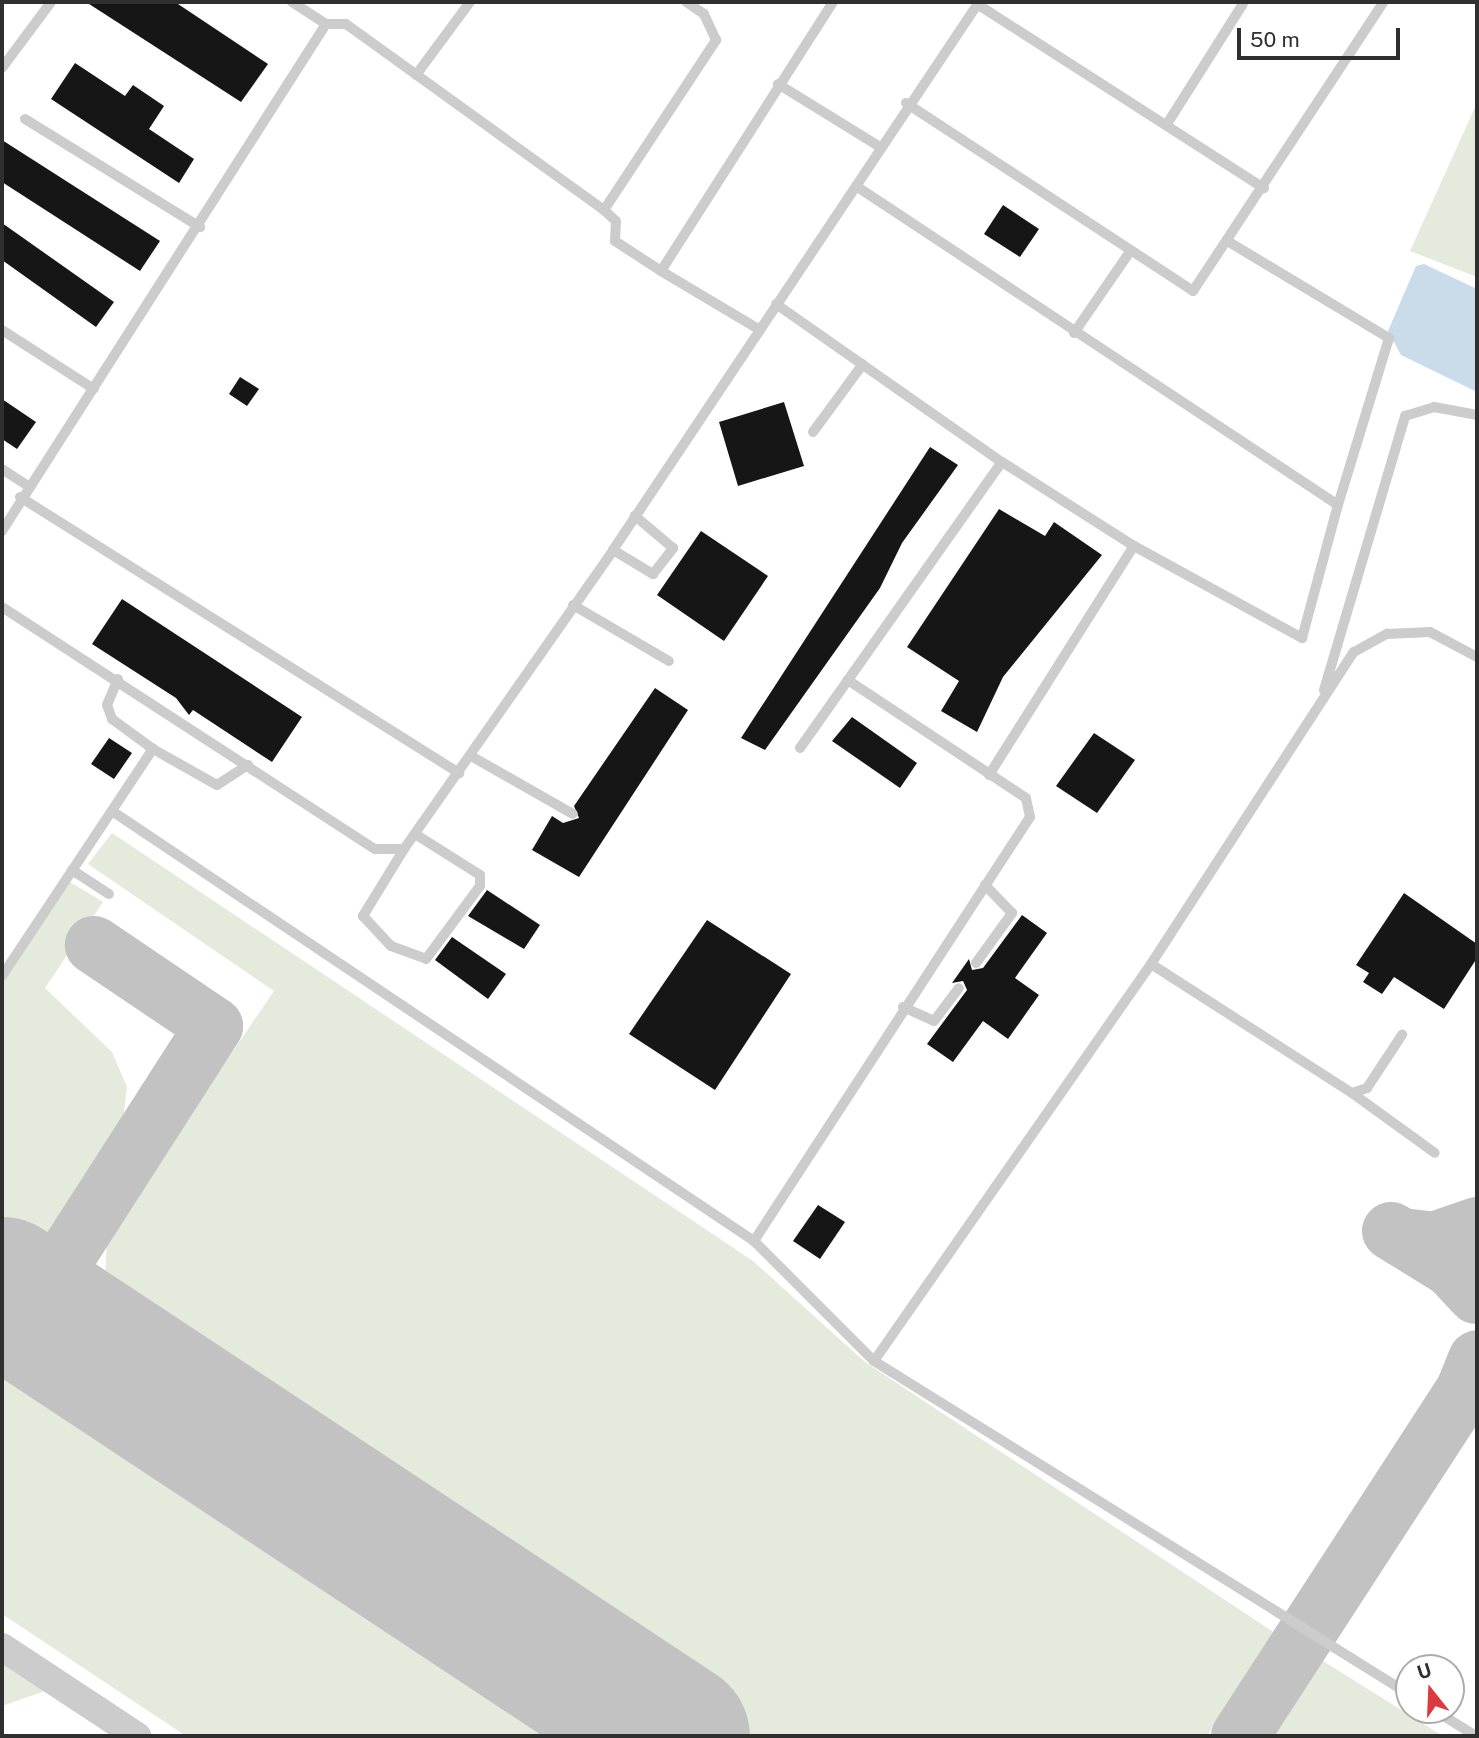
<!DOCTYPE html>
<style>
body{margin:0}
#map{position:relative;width:1479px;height:1738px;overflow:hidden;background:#fff;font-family:"Public Sans",sans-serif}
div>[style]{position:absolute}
.green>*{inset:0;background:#e4ebdd}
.water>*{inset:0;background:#cadcea}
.taxiway>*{height:58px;margin:-29px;padding:0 29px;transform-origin:29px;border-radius:29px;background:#c2c2c2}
.runway>*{height:147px;margin:-73.5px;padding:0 73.5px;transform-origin:73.5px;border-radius:73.5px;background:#c2c2c2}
.building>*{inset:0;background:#161616}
.service>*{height:10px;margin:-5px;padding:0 5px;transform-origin:5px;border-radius:5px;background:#ccc}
.tertiary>*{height:28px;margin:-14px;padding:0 14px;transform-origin:14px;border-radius:14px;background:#ccc}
span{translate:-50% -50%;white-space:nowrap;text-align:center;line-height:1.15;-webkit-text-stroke:7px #fff;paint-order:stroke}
.frame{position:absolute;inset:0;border:4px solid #2f2f2f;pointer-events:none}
.north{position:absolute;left:1395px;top:1654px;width:70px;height:70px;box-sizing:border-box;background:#fff;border:2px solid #acacac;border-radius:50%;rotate:342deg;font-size:19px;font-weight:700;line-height:28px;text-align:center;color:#2f2f2f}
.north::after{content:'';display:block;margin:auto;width:24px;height:32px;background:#db3b3f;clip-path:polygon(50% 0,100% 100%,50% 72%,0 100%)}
.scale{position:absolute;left:1237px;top:28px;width:163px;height:32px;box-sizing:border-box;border:4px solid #2f2f2f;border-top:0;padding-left:9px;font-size:21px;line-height:24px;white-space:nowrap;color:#2f2f2f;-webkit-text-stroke:5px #fff;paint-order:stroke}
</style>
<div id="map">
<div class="green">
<div style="clip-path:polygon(1477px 103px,1477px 277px,1410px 251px)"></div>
<div style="clip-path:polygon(112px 833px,753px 1261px,865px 1362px,1275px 1633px,1207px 1736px,720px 1736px,120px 1335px,104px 1303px,107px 1236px,274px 991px,88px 864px)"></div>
<div style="clip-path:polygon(70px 882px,103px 902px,45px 988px,112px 1052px,127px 1087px,121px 1138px,89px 1189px,48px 1233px,31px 1242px,2px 1242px,2px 984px)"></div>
<div style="clip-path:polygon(2px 1324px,626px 1736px,186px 1736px,2px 1614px)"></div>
<div style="clip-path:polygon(1323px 1661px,1443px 1736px,1274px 1736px)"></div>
<div style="clip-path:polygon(2px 1663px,45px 1691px,2px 1706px)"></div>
</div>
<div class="water">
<div style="clip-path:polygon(1424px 264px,1477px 289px,1477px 392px,1401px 355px,1388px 331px,1416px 266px)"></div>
</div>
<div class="taxiway">
<div style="left:1391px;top:1231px;width:70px;rotate:31.7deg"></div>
<div style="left:1451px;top:1268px;width:37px;rotate:47deg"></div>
<div style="left:1402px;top:1237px;width:32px;rotate:7deg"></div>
<div style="left:1434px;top:1241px;width:46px;rotate:-19.2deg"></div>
<div style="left:32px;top:1310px;width:337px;rotate:-57.3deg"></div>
<div style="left:214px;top:1026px;width:145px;rotate:-146deg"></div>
<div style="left:1240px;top:1736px;width:414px;rotate:-57deg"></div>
<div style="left:1465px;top:1389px;width:32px;rotate:-68deg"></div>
</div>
<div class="runway">
<div style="left:2px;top:1290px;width:808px;rotate:33.49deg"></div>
</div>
<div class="building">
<div style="clip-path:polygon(86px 2px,175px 2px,268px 64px,241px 102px)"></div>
<div style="clip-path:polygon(75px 63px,125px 96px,133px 85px,164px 106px,149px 129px,194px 159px,179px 183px,51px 99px)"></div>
<div style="clip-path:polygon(2px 140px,160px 241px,140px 271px,2px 182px)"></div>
<div style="clip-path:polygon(1003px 205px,1039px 229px,1020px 257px,984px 234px)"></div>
<div style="clip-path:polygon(2px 223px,114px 302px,96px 327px,2px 260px)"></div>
<div style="clip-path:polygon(240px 377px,259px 389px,247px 406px,229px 394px)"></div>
<div style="clip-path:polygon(2px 399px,36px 422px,17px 449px,2px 439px)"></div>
<div style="clip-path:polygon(784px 402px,804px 466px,738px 486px,719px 422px)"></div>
<div style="clip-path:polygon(930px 447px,958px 465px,902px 543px,880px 588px,765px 750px,741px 738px)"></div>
<div style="clip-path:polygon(999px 509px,1045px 536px,1054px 522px,1102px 555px,1003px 677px,977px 732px,941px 711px,959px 681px,907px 647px)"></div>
<div style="clip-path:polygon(701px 531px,768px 576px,724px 641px,657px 595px)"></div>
<div style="clip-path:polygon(122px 599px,302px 717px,272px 762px,193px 710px,189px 715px,176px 698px,92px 644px)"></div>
<div style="clip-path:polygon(655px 688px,688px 710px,579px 877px,532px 850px,552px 816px,563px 823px,579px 818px,574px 806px)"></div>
<div style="clip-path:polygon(852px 717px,917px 763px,900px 788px,832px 741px)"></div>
<div style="clip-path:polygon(1094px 733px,1135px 760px,1097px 813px,1056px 786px)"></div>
<div style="clip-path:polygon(109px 738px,132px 753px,114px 779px,91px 764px)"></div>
<div style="clip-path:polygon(487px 890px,540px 925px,524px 949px,468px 916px)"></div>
<div style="clip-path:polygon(1404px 893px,1477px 944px,1477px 958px,1444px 1009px,1394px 977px,1382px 994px,1363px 982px,1369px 973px,1356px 965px)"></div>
<div style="clip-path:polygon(1022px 915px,1047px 933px,1015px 978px,1039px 995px,1008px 1039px,983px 1021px,953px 1062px,927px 1044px,967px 990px,963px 981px,952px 983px,969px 959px,972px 970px,983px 968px)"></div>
<div style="clip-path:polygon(707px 920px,791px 974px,715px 1090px,629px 1034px)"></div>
<div style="clip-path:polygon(452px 937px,506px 974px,488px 999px,435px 960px)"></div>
<div style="clip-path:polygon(818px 1205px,845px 1222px,820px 1259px,793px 1241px)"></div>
</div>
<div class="service">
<div style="left:292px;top:2px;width:40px;rotate:32.9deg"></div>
<div style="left:977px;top:4px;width:341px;rotate:32.7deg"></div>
<div style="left:2px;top:68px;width:82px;rotate:-53.4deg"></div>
<div style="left:416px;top:75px;width:91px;rotate:-53.5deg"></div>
<div style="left:778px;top:84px;width:120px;rotate:31.7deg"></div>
<div style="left:906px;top:103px;width:343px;rotate:33.2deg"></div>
<div style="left:1193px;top:291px;width:345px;rotate:-56.6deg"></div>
<div style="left:25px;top:119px;width:206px;rotate:31.7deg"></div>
<div style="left:1167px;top:124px;width:142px;rotate:-57.7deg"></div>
<div style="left:604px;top:210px;width:204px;rotate:-56.6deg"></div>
<div style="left:716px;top:40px;width:29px;rotate:-115deg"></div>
<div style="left:704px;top:14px;width:22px;rotate:-146deg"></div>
<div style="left:1229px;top:242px;width:187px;rotate:31deg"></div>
<div style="left:1389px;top:338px;width:175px;rotate:107deg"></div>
<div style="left:776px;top:304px;width:276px;rotate:35deg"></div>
<div style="left:1002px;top:462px;width:156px;rotate:32.5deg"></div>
<div style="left:1134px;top:546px;width:192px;rotate:28.7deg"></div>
<div style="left:1302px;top:638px;width:138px;rotate:-74.9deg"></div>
<div style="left:1338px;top:505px;width:578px;rotate:-146.5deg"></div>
<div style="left:2px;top:330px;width:109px;rotate:32.7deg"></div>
<div style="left:760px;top:330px;width:115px;rotate:-149.2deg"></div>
<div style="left:661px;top:271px;width:319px;rotate:-57.4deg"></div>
<div style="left:1074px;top:333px;width:97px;rotate:-55.5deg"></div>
<div style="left:813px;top:432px;width:84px;rotate:-53.7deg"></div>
<div style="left:2px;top:469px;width:31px;rotate:33deg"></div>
<div style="left:20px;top:497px;width:519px;rotate:32.16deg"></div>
<div style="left:2px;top:531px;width:602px;rotate:-57.42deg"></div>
<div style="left:326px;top:24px;width:20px"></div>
<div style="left:346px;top:24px;width:318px;rotate:35.8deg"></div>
<div style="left:604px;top:210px;width:16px;rotate:43deg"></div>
<div style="left:616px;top:221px;width:20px;rotate:93deg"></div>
<div style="left:615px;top:241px;width:55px;rotate:33.1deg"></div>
<div style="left:613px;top:550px;width:47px;rotate:31deg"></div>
<div style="left:653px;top:574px;width:33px;rotate:-52deg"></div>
<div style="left:673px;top:548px;width:50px;rotate:-139.9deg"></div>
<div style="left:573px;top:605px;width:111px;rotate:30.3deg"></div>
<div style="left:2px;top:607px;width:445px;rotate:33deg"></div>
<div style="left:375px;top:849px;width:29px"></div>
<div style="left:404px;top:849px;width:365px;rotate:-55deg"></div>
<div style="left:613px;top:550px;width:659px;rotate:-56.26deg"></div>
<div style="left:118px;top:679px;width:28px;rotate:113deg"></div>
<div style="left:107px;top:705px;width:15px;rotate:70deg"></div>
<div style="left:112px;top:719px;width:51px;rotate:36.2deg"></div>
<div style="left:153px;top:749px;width:73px;rotate:29.4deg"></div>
<div style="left:217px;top:785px;width:37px;rotate:-33deg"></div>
<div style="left:1324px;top:690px;width:286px;rotate:-73.5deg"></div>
<div style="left:1405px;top:416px;width:30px;rotate:-17deg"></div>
<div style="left:1434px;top:407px;width:44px;rotate:10.5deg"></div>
<div style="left:800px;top:748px;width:350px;rotate:-54.8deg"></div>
<div style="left:471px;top:756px;width:117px;rotate:29.6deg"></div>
<div style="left:989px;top:775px;width:271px;rotate:-57.7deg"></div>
<div style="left:112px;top:811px;width:773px;rotate:33.81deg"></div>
<div style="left:754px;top:1241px;width:170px;rotate:45deg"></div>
<div style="left:874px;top:1361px;width:630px;rotate:31.9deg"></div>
<div style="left:404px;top:849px;width:79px;rotate:121.5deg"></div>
<div style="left:363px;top:916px;width:41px;rotate:47deg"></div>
<div style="left:391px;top:946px;width:37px;rotate:20deg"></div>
<div style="left:426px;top:959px;width:91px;rotate:-53.5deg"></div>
<div style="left:480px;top:886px;width:11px;rotate:-90deg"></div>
<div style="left:480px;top:875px;width:73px;rotate:-147.8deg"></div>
<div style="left:72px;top:870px;width:44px;rotate:33deg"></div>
<div style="left:976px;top:963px;width:62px;rotate:-54.2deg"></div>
<div style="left:1012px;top:913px;width:39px;rotate:-134deg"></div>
<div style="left:1151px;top:964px;width:239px;rotate:32.7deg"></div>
<div style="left:1352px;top:1093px;width:16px;rotate:-18deg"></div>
<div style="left:1367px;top:1088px;width:64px;rotate:-56.6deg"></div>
<div style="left:2px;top:976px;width:273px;rotate:-56.4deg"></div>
<div style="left:903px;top:1007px;width:34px;rotate:24deg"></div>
<div style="left:934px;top:1021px;width:41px;rotate:-52.9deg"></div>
<div style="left:1352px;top:1093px;width:102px;rotate:35.9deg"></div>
<div style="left:754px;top:1241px;width:506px;rotate:-56.94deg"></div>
<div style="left:1030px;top:817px;width:19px;rotate:-102deg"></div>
<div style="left:1026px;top:798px;width:214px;rotate:-146.5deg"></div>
<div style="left:874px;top:1361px;width:484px;rotate:-55.1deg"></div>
<div style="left:1151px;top:964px;width:372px;rotate:-57deg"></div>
<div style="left:1354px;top:652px;width:38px;rotate:-29deg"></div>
<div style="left:1387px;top:634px;width:43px;rotate:-2.7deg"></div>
<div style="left:1430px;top:632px;width:53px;rotate:28deg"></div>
<div style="left:1434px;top:1710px;width:49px;rotate:31.8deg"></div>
</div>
<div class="tertiary">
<div style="left:2px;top:1647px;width:162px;rotate:33.4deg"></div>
</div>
<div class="frame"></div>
<div class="north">U</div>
<div class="scale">50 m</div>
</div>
